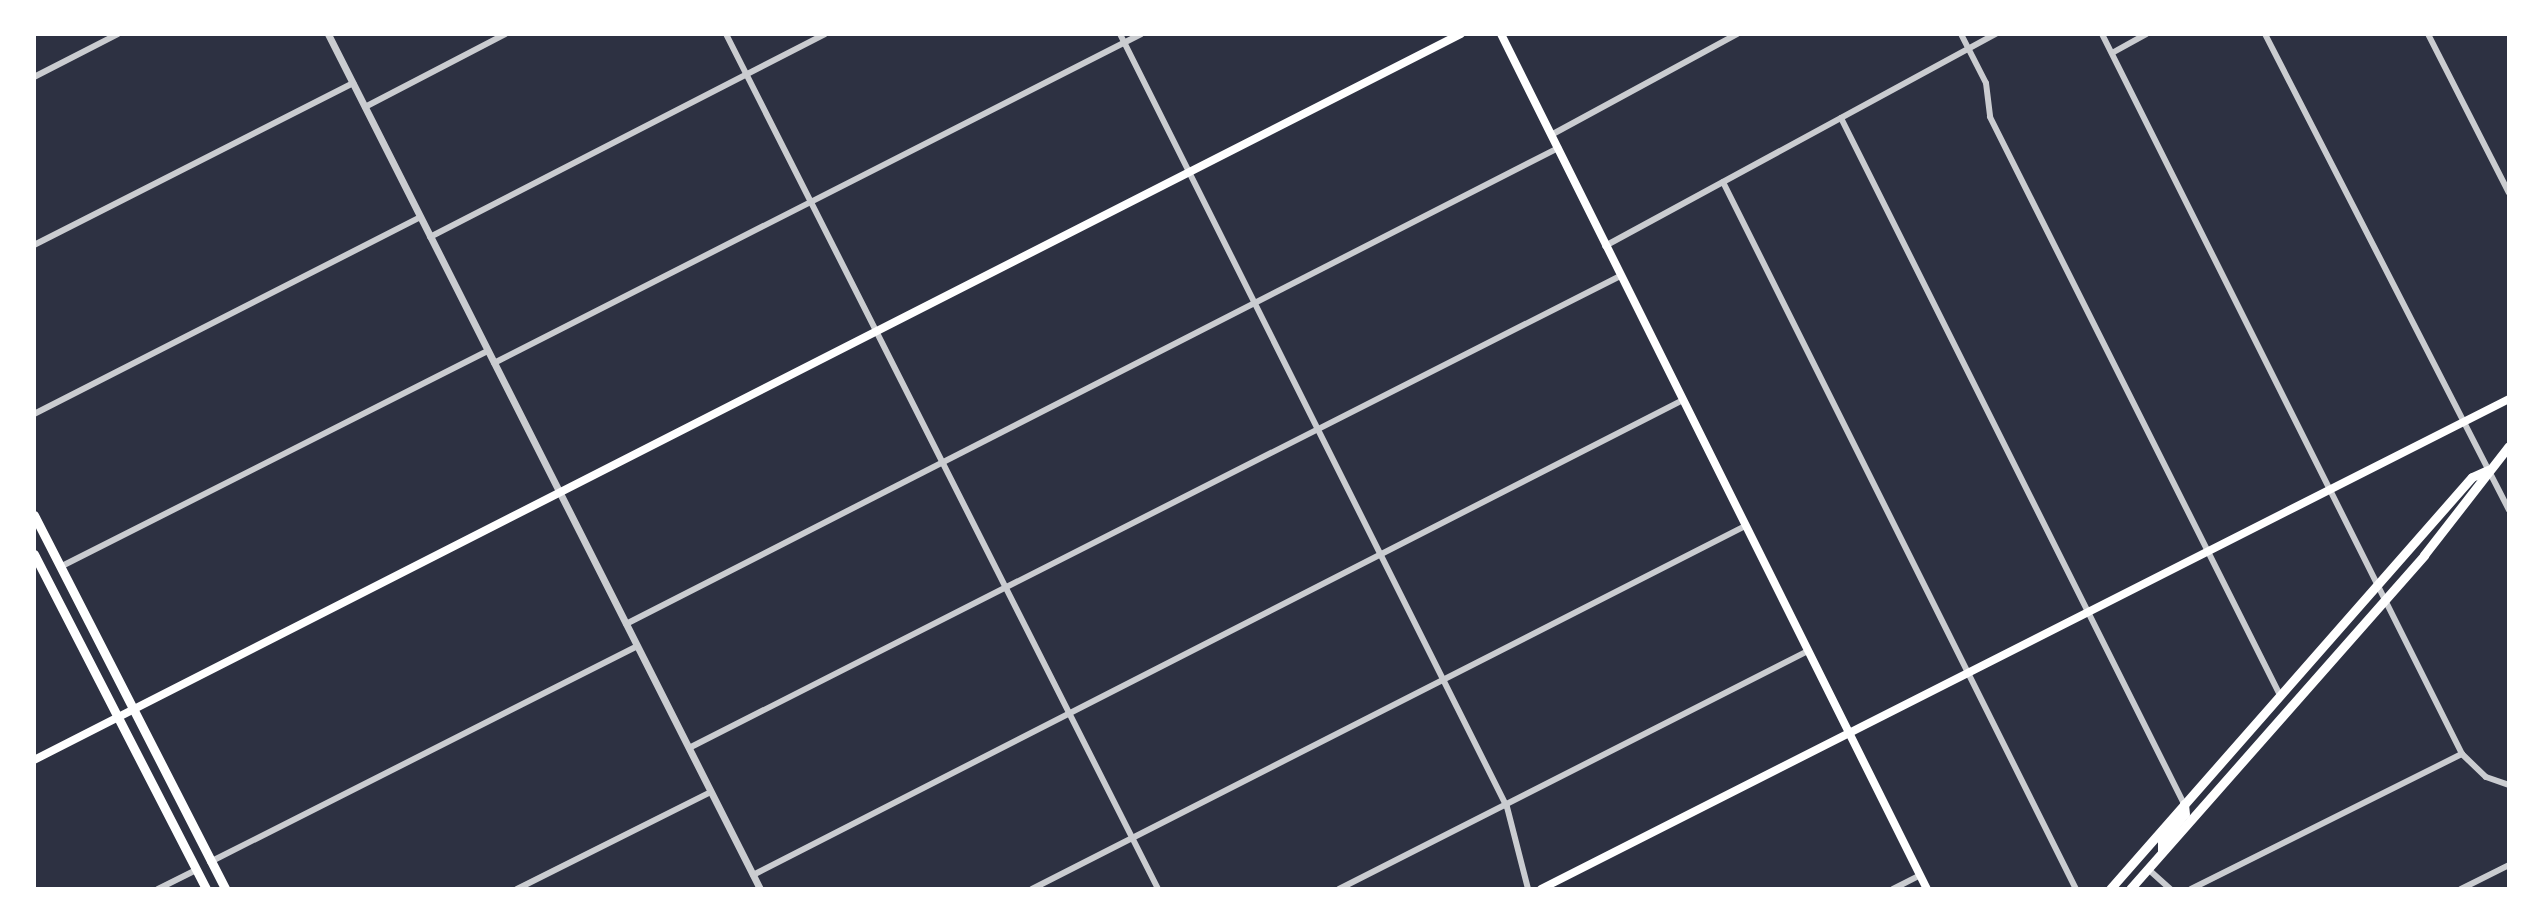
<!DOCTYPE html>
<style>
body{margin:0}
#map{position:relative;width:2543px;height:923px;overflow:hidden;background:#2d3142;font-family:Signika,sans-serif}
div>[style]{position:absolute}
.minor>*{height:6px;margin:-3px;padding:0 3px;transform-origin:3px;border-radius:3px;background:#caccd0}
.tertiary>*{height:7px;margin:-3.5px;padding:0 3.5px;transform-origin:3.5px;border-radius:3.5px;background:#caccd0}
.secondary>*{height:8px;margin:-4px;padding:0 4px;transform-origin:4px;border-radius:4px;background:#fff}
.primary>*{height:9px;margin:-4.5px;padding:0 4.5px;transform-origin:4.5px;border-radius:4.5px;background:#fff}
span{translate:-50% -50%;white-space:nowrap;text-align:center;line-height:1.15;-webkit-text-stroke:7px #fff;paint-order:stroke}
.frame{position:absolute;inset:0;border:36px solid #fff;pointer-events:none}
</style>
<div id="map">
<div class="minor">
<div style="left:726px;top:34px;width:958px;rotate:63.19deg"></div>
<div style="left:1120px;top:34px;width:864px;rotate:63.41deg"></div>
<div style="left:1507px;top:807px;width:85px;rotate:75.6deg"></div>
<div style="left:1961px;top:34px;width:55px;rotate:63deg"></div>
<div style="left:1986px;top:83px;width:34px;rotate:83deg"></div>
<div style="left:1990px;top:117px;width:647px;rotate:63.36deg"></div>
<div style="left:2102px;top:34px;width:805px;rotate:63.43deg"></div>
<div style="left:2462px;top:754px;width:33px;rotate:44deg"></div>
<div style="left:2486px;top:777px;width:24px;rotate:19deg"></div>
<div style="left:2265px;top:34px;width:535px;rotate:62.86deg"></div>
<div style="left:2428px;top:34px;width:178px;rotate:63deg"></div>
<div style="left:2112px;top:53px;width:39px;rotate:-29deg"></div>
<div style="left:34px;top:77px;width:94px;rotate:-27.1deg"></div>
<div style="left:365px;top:107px;width:158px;rotate:-27.5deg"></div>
<div style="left:1841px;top:118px;width:767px;rotate:63.43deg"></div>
<div style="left:1551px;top:135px;width:212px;rotate:-28.5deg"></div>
<div style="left:1723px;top:182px;width:790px;rotate:63.47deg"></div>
<div style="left:430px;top:237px;width:444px;rotate:-27.2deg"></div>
<div style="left:34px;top:245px;width:358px;rotate:-26.9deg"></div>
<div style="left:1605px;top:246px;width:445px;rotate:-28.5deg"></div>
<div style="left:494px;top:363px;width:726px;rotate:-26.95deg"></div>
<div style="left:34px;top:414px;width:433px;rotate:-27deg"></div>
<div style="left:60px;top:567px;width:479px;rotate:-26.8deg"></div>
<div style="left:626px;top:624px;width:1047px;rotate:-27.05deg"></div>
<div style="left:689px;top:748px;width:1044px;rotate:-26.88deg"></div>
<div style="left:210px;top:862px;width:479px;rotate:-26.8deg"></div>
<div style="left:2148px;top:869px;width:30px;rotate:42deg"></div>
<div style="left:753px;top:875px;width:1044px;rotate:-27.06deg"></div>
<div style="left:158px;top:889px;width:42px;rotate:-26.6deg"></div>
<div style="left:517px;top:889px;width:217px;rotate:-26.6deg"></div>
<div style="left:1032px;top:889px;width:800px;rotate:-26.98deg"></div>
<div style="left:1339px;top:889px;width:526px;rotate:-26.91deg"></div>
<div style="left:1893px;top:889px;width:30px;rotate:-27deg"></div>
<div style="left:2191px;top:889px;width:303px;rotate:-26.5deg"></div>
<div style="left:2461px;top:889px;width:54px;rotate:-26.6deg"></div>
</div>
<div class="tertiary">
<div style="left:328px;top:34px;width:958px;rotate:63.19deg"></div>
</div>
<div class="secondary">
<div style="left:1501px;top:34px;width:955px;rotate:63.52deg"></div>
<div style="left:34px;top:760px;width:1601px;rotate:-26.97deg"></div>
<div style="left:1541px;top:889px;width:1085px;rotate:-26.85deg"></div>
</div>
<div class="primary">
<div style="left:34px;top:515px;width:420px;rotate:62.9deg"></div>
<div style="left:34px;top:554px;width:377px;rotate:62.8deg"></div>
<div style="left:2162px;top:851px;width:10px;rotate:-90deg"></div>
<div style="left:2162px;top:841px;width:35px;rotate:-50deg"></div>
<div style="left:2185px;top:814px;width:10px;rotate:-96deg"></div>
<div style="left:2110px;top:889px;width:548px;rotate:-48.7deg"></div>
<div style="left:2472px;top:477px;width:17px;rotate:-24deg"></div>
<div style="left:2130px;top:889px;width:445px;rotate:-48.6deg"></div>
<div style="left:2424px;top:555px;width:138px;rotate:-52.1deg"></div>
</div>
<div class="frame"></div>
</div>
